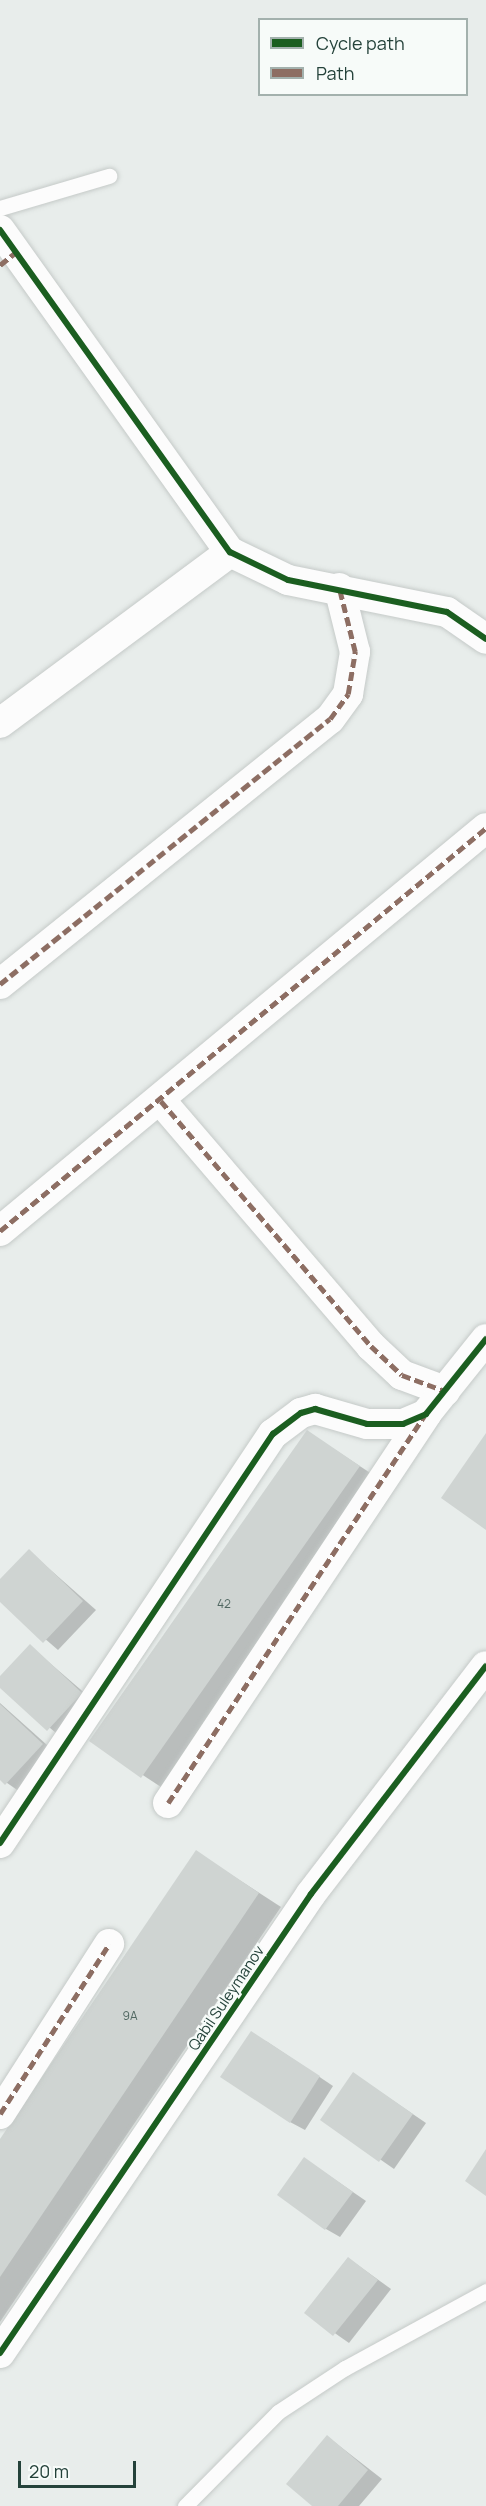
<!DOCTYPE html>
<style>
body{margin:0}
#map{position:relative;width:486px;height:2506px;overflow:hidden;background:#e8edeb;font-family:Manrope,sans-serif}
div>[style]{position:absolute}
.shadow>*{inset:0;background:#0003}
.building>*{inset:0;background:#cfd4d2}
.roads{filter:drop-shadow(0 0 2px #c5cac8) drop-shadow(0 0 2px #c5cac8)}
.lane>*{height:15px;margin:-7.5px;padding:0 7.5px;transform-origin:7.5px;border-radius:7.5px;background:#fcfcfc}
.street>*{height:30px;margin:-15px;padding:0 15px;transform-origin:15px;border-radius:15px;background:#fcfcfc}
.quiet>*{height:4.5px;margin-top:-2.25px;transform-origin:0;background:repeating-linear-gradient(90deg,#8d6e63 0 9px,transparent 0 13.5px)}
.cycleway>*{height:6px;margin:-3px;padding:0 3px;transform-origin:3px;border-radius:3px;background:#1b5e20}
span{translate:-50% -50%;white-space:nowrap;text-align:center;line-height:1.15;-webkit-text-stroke:4.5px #f7fbf9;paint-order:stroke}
.number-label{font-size:12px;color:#506761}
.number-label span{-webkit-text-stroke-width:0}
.street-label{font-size:15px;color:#24423a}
.legend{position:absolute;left:258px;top:18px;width:210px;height:78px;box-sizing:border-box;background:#f7fbf9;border:2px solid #a3b1ad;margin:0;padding:8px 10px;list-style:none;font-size:18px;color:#24423a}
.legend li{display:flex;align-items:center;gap:12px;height:30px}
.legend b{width:30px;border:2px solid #a3b1ad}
.scale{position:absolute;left:18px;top:2461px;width:118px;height:27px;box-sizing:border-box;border:3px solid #24423a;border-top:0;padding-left:8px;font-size:18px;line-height:21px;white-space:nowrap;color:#24423a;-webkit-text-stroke:4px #f7fbf9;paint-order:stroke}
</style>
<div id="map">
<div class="shadow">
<div style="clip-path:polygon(308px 1432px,381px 1480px,164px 1789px,91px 1741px)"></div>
<div style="clip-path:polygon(29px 1551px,96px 1610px,58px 1650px,0 1600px,0 1581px)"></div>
<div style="clip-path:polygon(30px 1646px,95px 1702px,62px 1738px,0 1686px,0 1678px)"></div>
<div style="clip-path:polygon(0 1703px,56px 1753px,20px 1792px,0 1778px)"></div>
<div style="clip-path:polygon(196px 1852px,281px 1907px,0 2322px,0 2142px)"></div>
<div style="clip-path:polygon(266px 2041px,333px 2086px,305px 2130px,290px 2122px)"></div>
<div style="clip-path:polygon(354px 2074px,426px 2123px,394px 2169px,322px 2119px)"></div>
<div style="clip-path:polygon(305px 2159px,366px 2201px,340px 2237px,326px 2229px)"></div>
<div style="clip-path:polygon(348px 2258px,391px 2289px,349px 2343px,306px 2313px)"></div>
<div style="clip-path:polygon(328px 2437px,382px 2479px,359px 2506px,314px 2506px)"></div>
</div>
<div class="building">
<div style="clip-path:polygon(307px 1430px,360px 1466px,141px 1778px,89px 1741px)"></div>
<div style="clip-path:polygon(486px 1433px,486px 1530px,441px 1498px)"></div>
<div style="clip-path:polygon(29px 1549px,83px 1601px,43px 1643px,0 1602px,0 1579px)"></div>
<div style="clip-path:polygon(30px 1644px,82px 1693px,47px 1731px,0 1688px,0 1676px)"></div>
<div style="clip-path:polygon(0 1704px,43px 1744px,5px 1785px,0 1780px)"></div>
<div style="clip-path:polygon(196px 1850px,259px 1893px,0 2277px,0 2139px)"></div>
<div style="clip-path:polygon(251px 2031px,320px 2076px,290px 2123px,220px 2077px)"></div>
<div style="clip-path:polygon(353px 2072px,413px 2114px,379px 2162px,320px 2120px)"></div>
<div style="clip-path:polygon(486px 2149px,486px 2196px,465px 2181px)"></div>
<div style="clip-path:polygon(304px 2157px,353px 2192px,325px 2230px,277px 2195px)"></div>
<div style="clip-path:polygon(348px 2257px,378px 2280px,333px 2336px,304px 2313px)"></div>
<div style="clip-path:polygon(327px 2435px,368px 2470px,338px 2506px,312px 2506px,286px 2484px)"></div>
</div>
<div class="roads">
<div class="lane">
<div style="left:0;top:208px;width:114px;rotate:-16.4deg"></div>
<div style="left:185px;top:2506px;width:132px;rotate:-45.3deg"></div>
<div style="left:278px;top:2412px;width:80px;rotate:-33.3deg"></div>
<div style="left:345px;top:2368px;width:161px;rotate:-28.6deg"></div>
</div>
<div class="street">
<div style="left:0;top:230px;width:396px;rotate:54.5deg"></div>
<div style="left:230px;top:552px;width:64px;rotate:25.8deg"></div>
<div style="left:288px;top:580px;width:162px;rotate:11.4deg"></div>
<div style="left:447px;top:612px;width:47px;rotate:34.7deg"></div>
<div style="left:0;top:723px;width:287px;rotate:-36.6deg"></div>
<div style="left:0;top:984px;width:423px;rotate:-38.8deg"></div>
<div style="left:330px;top:719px;width:31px;rotate:-54deg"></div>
<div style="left:348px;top:694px;width:43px;rotate:-80.5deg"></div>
<div style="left:355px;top:652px;width:66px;rotate:-104deg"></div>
<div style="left:161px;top:1101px;width:323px;rotate:49.4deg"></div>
<div style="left:371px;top:1346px;width:42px;rotate:43.1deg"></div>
<div style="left:402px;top:1375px;width:46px;rotate:20.4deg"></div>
<div style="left:0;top:1231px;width:631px;rotate:-39.67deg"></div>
<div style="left:168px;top:1803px;width:467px;rotate:-56.4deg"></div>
<div style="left:0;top:1843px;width:492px;rotate:-56.3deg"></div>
<div style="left:273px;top:1434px;width:35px;rotate:-37deg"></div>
<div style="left:301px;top:1413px;width:15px;rotate:-16deg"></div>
<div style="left:315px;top:1409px;width:54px;rotate:16.1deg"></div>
<div style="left:367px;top:1424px;width:36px"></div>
<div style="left:403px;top:1424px;width:25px;rotate:-23deg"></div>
<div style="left:426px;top:1414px;width:96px;rotate:-51.3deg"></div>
<div style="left:0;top:2114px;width:202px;rotate:-57.3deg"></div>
<div style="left:0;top:2353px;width:554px;rotate:-55.88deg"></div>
<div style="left:311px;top:1894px;width:287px;rotate:-52.5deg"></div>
</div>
</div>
<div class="quiet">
<div style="left:0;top:265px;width:21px;rotate:-39deg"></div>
<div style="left:0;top:984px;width:423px;rotate:-38.8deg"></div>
<div style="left:330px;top:719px;width:31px;rotate:-54deg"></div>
<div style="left:348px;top:694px;width:43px;rotate:-80.5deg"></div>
<div style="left:355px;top:652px;width:66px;rotate:-104deg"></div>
<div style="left:161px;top:1101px;width:323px;rotate:49.4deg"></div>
<div style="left:371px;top:1346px;width:42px;rotate:43.1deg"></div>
<div style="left:402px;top:1375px;width:46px;rotate:20.4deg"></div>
<div style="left:0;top:1231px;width:631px;rotate:-39.67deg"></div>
<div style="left:168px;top:1803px;width:464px;rotate:-56.5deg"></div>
<div style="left:0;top:2114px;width:202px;rotate:-57.3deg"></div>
</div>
<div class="cycleway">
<div style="left:0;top:230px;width:396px;rotate:54.5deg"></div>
<div style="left:230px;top:552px;width:64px;rotate:25.8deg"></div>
<div style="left:288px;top:580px;width:162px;rotate:11.4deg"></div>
<div style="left:447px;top:612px;width:47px;rotate:34.7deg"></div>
<div style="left:0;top:1843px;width:492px;rotate:-56.3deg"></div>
<div style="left:273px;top:1434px;width:35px;rotate:-37deg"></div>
<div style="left:301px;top:1413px;width:15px;rotate:-16deg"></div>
<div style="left:315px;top:1409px;width:54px;rotate:16.1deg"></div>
<div style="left:367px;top:1424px;width:36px"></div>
<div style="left:403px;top:1424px;width:25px;rotate:-23deg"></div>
<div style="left:426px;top:1414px;width:96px;rotate:-51.3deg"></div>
<div style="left:0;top:2353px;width:554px;rotate:-55.88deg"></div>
<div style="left:311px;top:1894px;width:287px;rotate:-52.5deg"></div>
</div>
<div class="number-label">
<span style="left:224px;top:1604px">42</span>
<span style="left:130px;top:2016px">9A</span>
</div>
<div class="street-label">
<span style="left:226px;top:1998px;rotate:-56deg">Qabil Suleymanov</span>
</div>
<ul class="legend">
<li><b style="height:8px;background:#1b5e20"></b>Cycle path</li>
<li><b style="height:8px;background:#8d6e63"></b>Path</li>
</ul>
<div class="scale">20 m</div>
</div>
